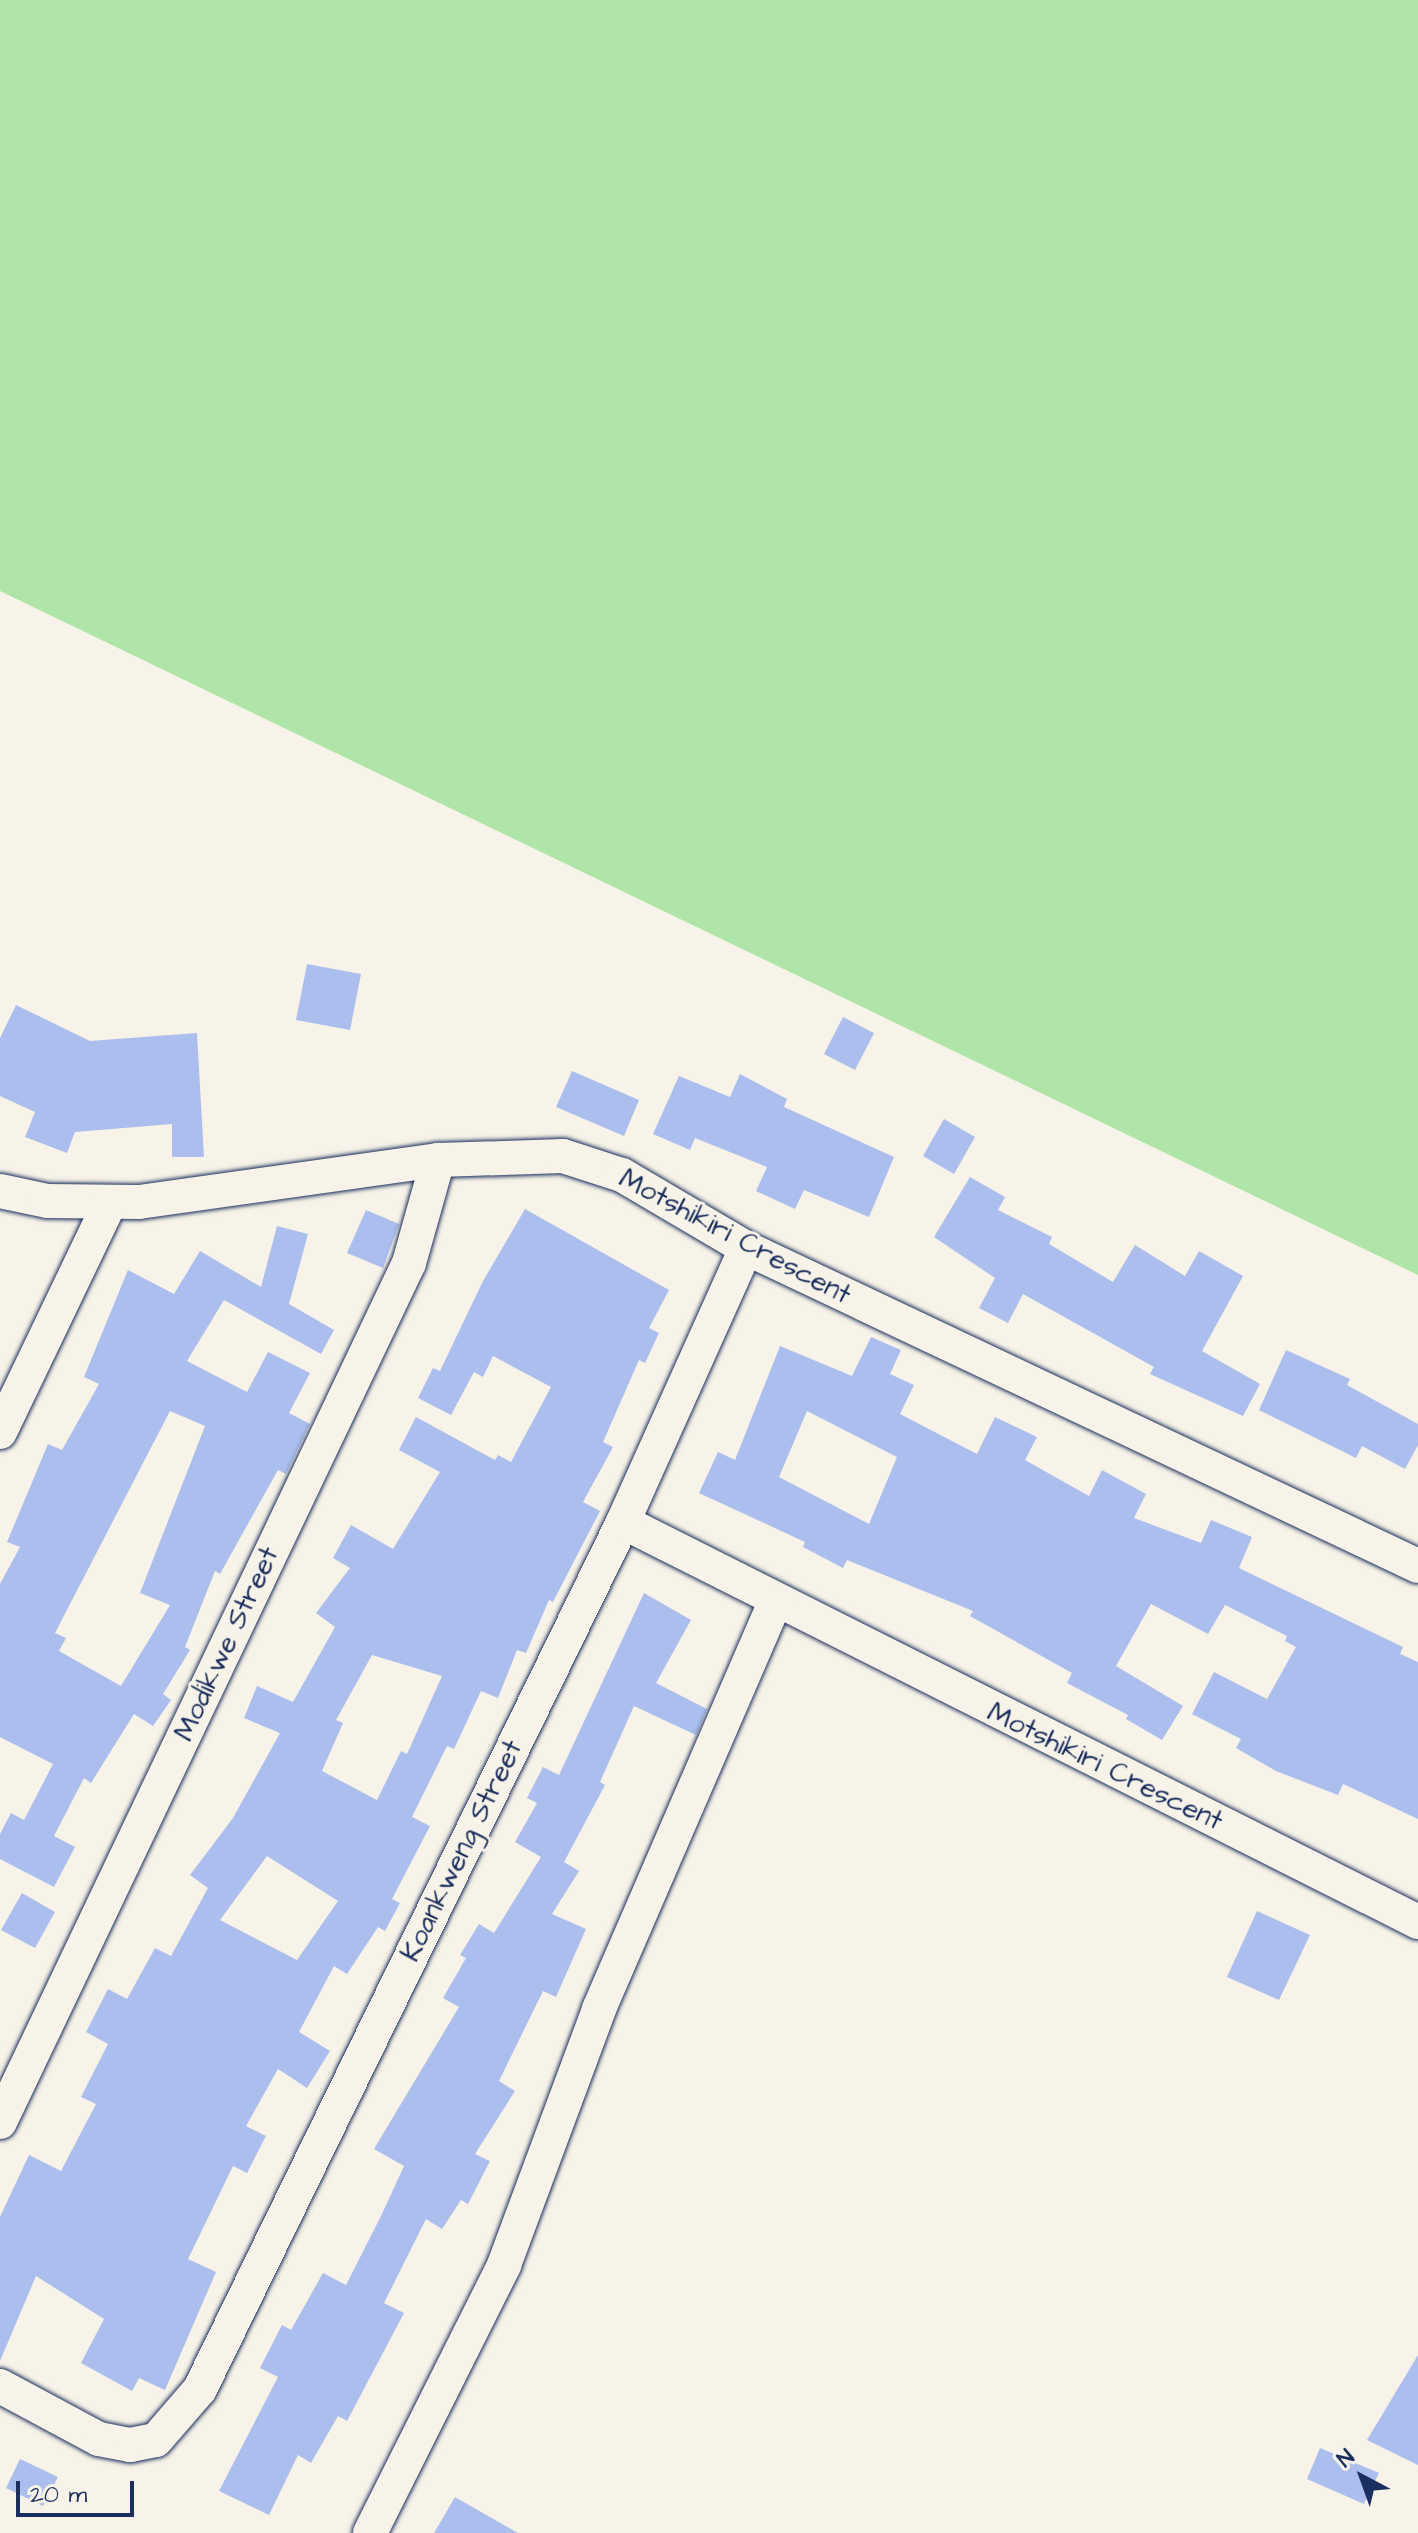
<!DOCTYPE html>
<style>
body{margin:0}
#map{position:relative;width:1418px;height:2533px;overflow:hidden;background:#f7f3e8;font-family:"Architects Daughter",sans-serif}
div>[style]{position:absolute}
.green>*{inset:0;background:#afe5a8}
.building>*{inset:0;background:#abbeed}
.roads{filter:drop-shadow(0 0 2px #1b2f5e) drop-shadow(0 0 2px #1b2f5e)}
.minor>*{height:34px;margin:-17px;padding:0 17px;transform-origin:17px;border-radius:17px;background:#f7f3e8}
span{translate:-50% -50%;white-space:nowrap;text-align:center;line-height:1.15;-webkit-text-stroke:6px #f7f3e8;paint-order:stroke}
.street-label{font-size:28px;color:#1b2f5e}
.north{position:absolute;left:1322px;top:2437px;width:80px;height:80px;-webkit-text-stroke:6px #f7f3e8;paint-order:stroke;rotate:319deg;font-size:22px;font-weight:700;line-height:32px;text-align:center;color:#1b2f5e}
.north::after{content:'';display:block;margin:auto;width:28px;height:36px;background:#1b2f5e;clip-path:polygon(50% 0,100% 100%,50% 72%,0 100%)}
.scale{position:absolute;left:16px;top:2481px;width:118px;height:36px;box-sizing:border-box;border:4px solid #1b2f5e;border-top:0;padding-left:10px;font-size:24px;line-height:28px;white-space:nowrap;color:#1b2f5e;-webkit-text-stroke:6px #f7f3e8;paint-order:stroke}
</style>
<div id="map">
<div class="green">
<div style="clip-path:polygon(0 0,1418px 0,1418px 1275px,0 591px)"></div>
</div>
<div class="building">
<div style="clip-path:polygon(307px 964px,361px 974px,350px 1030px,296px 1020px)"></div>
<div style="clip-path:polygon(16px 1005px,90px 1041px,197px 1033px,204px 1157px,172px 1157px,172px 1124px,75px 1132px,67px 1153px,25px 1137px,35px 1112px,0 1096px,0 1038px)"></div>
<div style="clip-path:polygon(843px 1017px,874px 1033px,855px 1070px,824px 1054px)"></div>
<div style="clip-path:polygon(572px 1071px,639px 1100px,624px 1136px,556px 1107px)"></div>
<div style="clip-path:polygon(740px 1074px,787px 1099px,784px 1107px,894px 1157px,869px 1217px,804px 1190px,795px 1209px,756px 1191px,767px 1167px,695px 1138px,690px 1150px,653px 1134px,679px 1076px,730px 1097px)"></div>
<div style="clip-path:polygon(944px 1119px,975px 1137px,954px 1174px,923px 1156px)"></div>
<div style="clip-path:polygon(970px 1177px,1005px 1197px,998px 1210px,1052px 1237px,1049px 1244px,1113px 1282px,1135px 1245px,1185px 1276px,1199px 1251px,1243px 1276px,1202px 1351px,1260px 1384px,1243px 1416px,1150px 1374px,1154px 1367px,1023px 1294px,1008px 1323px,979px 1308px,995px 1278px,934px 1237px)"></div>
<div style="clip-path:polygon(evenodd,525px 1209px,669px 1290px,649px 1328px,659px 1333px,645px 1363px,639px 1360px,603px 1442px,613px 1447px,583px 1502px,600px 1511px,553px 1602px,549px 1600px,526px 1653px,517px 1650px,498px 1698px,481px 1691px,454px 1749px,447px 1746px,412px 1817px,430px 1826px,392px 1899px,400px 1903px,385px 1931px,378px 1927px,347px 1974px,334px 1966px,299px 2032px,330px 2051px,307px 2088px,278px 2069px,246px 2126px,266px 2136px,247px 2173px,233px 2166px,188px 2259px,216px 2272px,165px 2390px,139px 2378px,132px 2391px,81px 2363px,104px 2319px,36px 2276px,0 2361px,0 2217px,29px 2155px,61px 2171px,96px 2104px,81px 2097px,108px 2044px,86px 2032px,108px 1989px,127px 1999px,155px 1948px,171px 1956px,208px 1888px,190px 1875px,233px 1818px,280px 1733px,244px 1718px,257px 1686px,293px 1702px,335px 1627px,316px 1613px,350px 1568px,333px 1558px,351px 1525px,393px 1549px,440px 1472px,399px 1450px,416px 1417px,495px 1460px,498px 1455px,511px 1462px,551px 1387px,493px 1356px,483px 1377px,474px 1372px,451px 1415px,418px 1398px,433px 1368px,440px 1371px,483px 1281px,525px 1209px,372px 1655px,442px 1676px,407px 1754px,401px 1751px,377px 1800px,322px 1771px,343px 1723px,336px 1720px,372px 1655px,525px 1209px,267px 1856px,338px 1901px,297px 1960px,220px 1920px,267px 1856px)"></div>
<div style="clip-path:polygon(366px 1210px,399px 1224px,383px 1268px,347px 1253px)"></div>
<div style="clip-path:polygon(evenodd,277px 1226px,308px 1234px,289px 1304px,334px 1330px,321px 1354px,224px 1300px,187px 1361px,247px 1392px,268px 1352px,310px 1373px,289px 1413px,310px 1424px,286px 1474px,278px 1470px,220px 1574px,215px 1571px,185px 1647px,190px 1650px,163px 1694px,171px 1700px,153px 1726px,134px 1714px,91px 1783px,84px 1778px,54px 1836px,75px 1847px,54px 1887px,0 1859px,0 1834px,11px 1813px,24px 1820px,53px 1764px,0 1737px,0 1584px,20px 1547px,7px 1542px,48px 1444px,62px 1450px,99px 1384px,84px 1377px,128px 1270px,174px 1294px,200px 1251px,261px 1287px,277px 1226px,170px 1411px,205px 1426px,140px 1593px,170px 1605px,121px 1686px,59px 1651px,66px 1638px,55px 1633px,170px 1411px)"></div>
<div style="clip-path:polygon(evenodd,871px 1337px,901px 1350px,890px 1374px,914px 1385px,900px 1414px,977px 1454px,995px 1417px,1037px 1437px,1025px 1460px,1089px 1496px,1102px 1470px,1146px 1494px,1134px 1518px,1201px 1543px,1211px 1520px,1252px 1537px,1239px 1568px,1403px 1647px,1400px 1654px,1418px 1662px,1418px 1819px,1343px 1784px,1338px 1795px,1276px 1771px,1236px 1748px,1241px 1739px,1192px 1714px,1214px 1672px,1267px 1699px,1296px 1647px,1285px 1641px,1287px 1636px,1225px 1605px,1208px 1634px,1151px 1604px,1116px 1666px,1183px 1706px,1162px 1740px,1126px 1719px,1128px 1715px,1067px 1683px,1072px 1673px,970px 1616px,973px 1611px,847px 1560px,843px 1568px,803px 1547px,805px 1542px,699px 1493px,718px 1452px,735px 1460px,780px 1346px,852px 1376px,871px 1337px,807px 1411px,897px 1457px,869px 1524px,779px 1477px,807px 1411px)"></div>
<div style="clip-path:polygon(1286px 1350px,1350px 1379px,1347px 1385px,1418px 1424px,1418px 1445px,1405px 1469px,1362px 1446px,1356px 1458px,1259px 1410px)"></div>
<div style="clip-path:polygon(644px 1593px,691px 1620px,656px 1683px,707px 1709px,696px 1735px,634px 1706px,600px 1782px,605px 1785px,564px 1862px,579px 1871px,552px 1914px,586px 1929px,556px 1997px,543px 1991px,499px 2081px,515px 2091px,475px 2154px,490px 2161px,468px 2204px,461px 2200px,442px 2229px,426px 2219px,384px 2303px,404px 2313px,347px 2421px,338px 2416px,311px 2463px,298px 2455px,269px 2515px,219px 2491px,278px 2377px,260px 2368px,282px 2325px,291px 2330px,323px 2273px,346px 2285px,381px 2216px,404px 2166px,374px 2149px,459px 2007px,443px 1998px,466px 1958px,460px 1955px,479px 1924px,494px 1933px,541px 1857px,515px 1842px,537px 1803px,527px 1798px,543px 1767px,559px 1775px)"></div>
<div style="clip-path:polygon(22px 1893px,55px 1912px,35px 1948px,1px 1930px)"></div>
<div style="clip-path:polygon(1257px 1911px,1310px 1935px,1279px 2000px,1227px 1977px)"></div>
<div style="clip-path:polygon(1418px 2355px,1418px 2465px,1367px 2440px)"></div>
<div style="clip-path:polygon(1320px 2448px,1379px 2473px,1364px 2504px,1307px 2479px)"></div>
<div style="clip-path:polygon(20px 2459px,58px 2477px,43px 2506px,6px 2488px)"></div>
<div style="clip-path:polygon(455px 2497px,518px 2533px,434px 2533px)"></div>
</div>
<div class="roads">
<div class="minor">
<div style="left:0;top:1191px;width:49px;rotate:11.8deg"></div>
<div style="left:48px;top:1201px;width:91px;rotate:0.6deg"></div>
<div style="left:139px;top:1202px;width:302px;rotate:-8deg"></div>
<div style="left:438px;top:1160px;width:125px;rotate:-1.8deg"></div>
<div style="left:563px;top:1156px;width:62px;rotate:17.9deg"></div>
<div style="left:622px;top:1175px;width:144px;rotate:30.5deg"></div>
<div style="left:746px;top:1248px;width:743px;rotate:25.32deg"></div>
<div style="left:0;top:1432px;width:253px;rotate:-64.4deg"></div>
<div style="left:623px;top:1522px;width:890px;rotate:26.71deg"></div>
<div style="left:0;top:2122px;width:951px;rotate:-64.54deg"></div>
<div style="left:409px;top:1263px;width:107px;rotate:-74.3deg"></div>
<div style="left:0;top:2386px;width:112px;rotate:28.2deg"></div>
<div style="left:99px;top:2439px;width:32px;rotate:11deg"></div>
<div style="left:130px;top:2445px;width:26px;rotate:-11deg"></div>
<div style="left:156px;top:2440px;width:67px;rotate:-49.2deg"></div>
<div style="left:200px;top:2389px;width:965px;rotate:-63.99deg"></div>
<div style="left:623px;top:1522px;width:300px;rotate:-65.8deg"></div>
<div style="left:370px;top:2533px;width:300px;rotate:-63.4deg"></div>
<div style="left:504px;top:2265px;width:273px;rotate:-69.6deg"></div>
<div style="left:599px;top:2009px;width:443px;rotate:-66.6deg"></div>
</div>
</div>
<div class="street-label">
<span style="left:735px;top:1237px;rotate:28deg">Motshikiri Crescent</span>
<span style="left:227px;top:1644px;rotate:-65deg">Modikwe Street</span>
<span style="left:1105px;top:1767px;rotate:26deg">Motshikiri Crescent</span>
<span style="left:462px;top:1851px;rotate:-64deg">Koankweng Street</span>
</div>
<div class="north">N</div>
<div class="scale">20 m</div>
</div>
